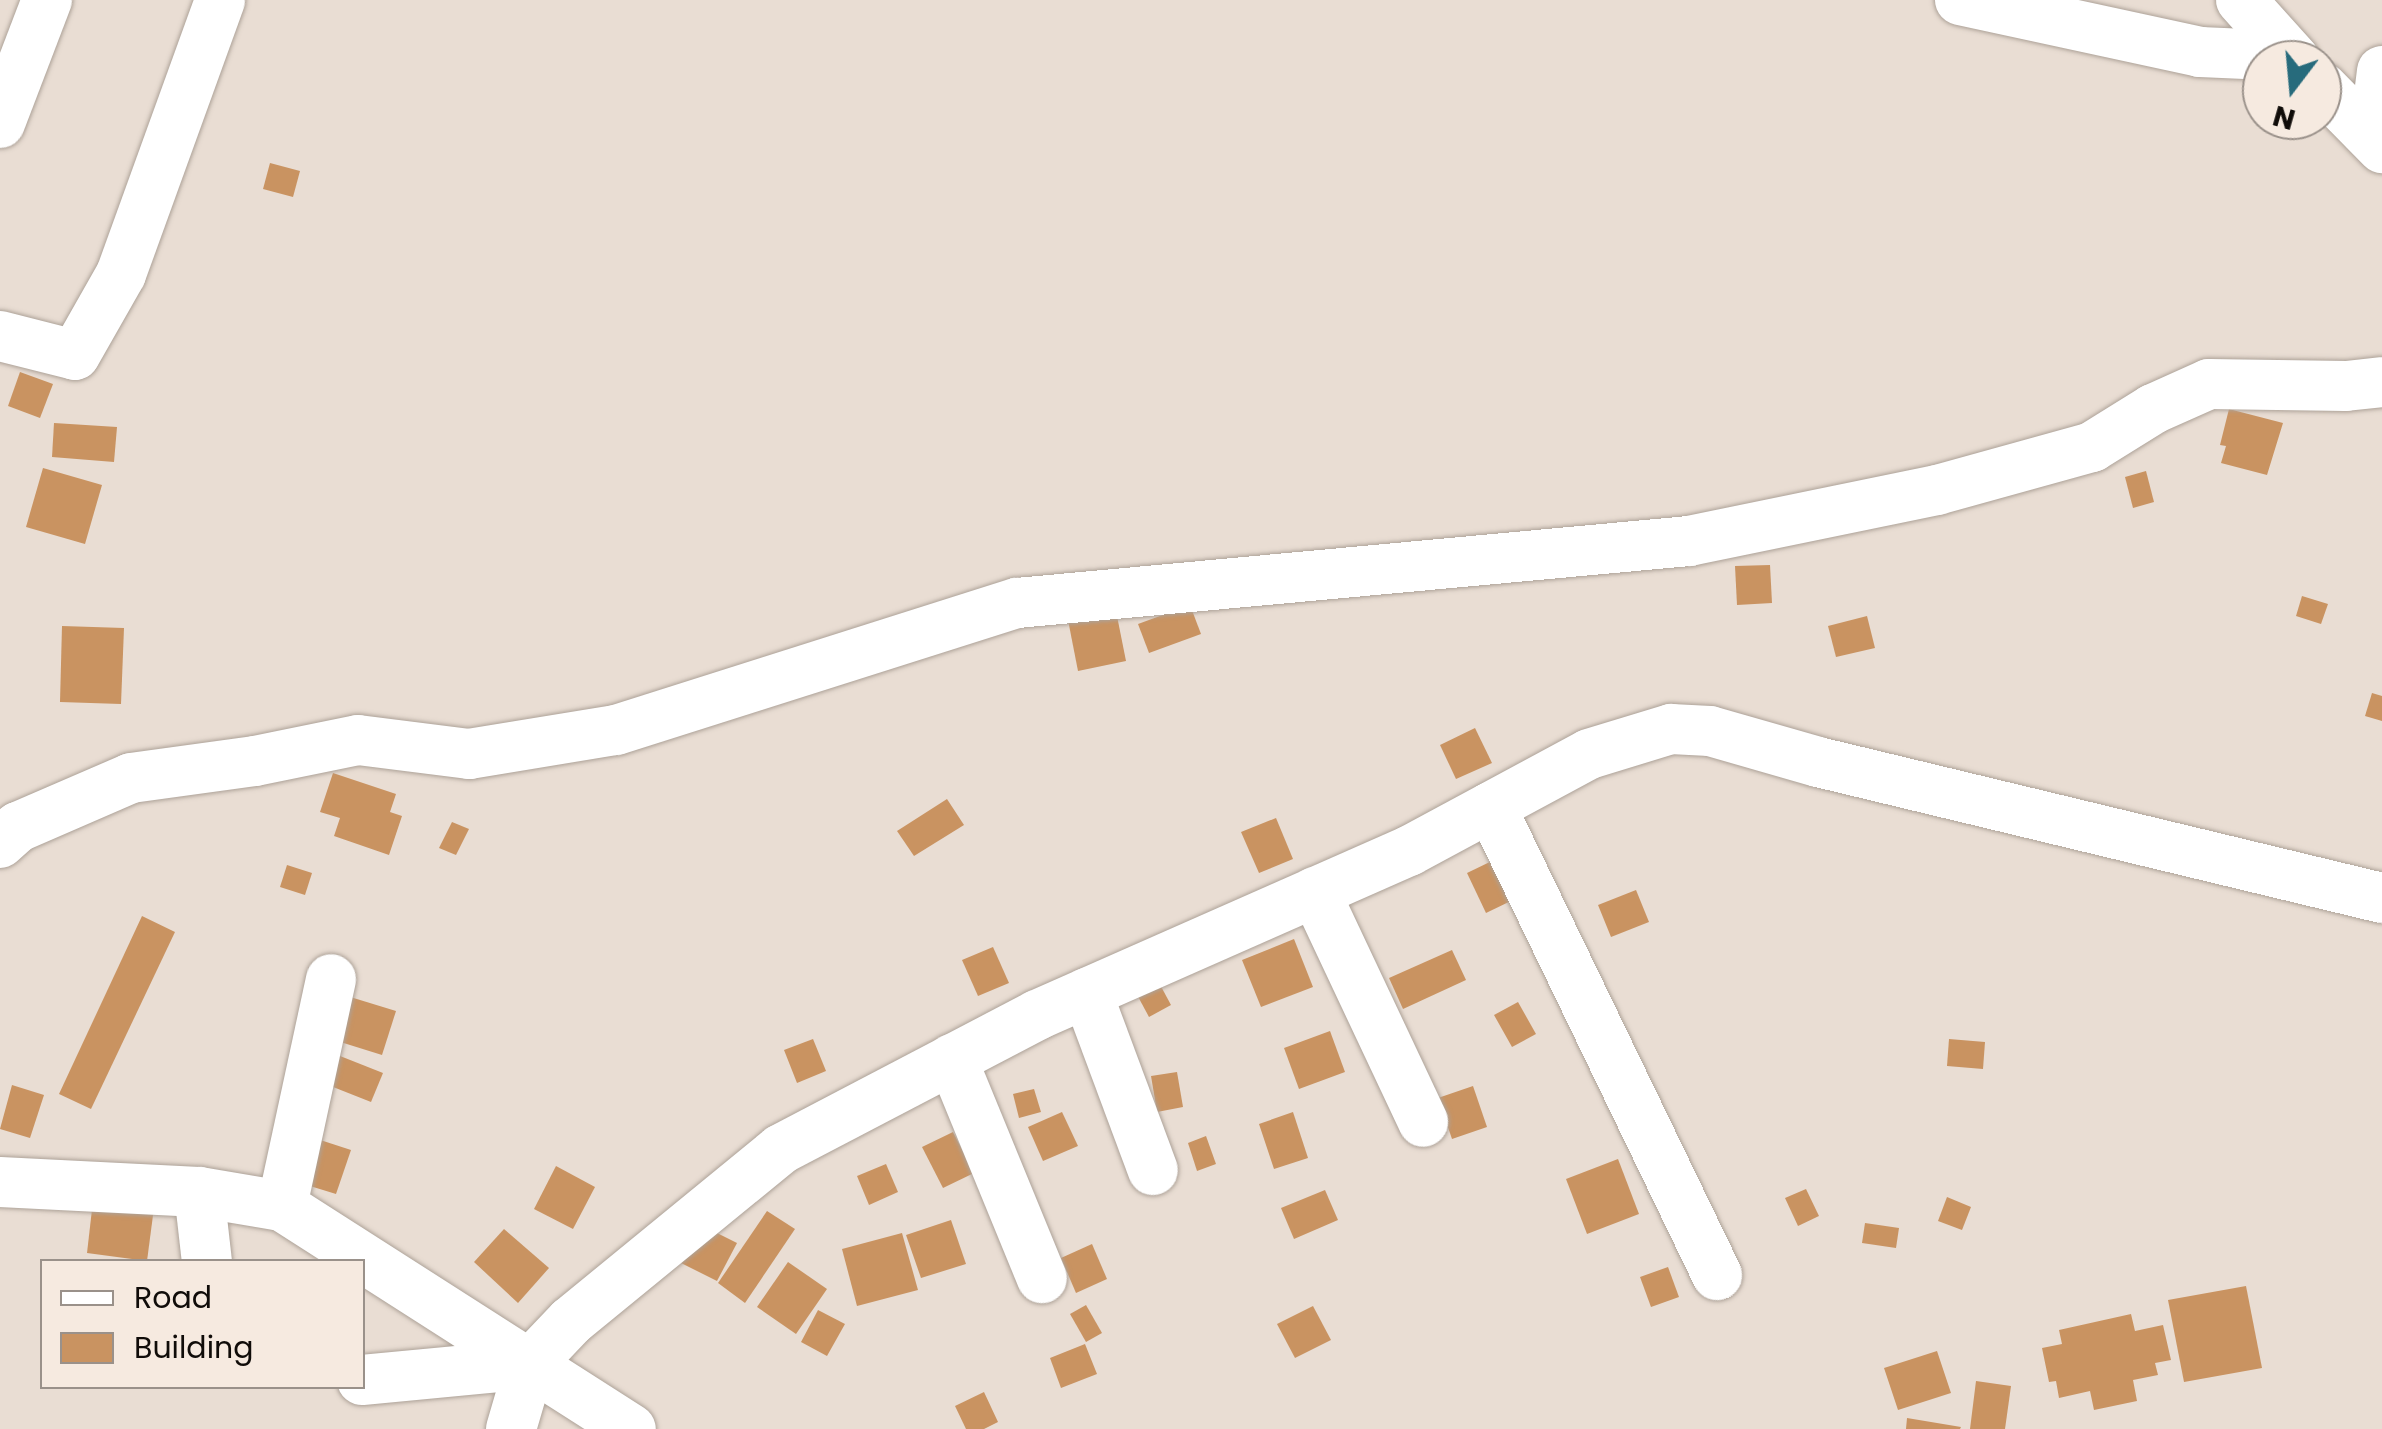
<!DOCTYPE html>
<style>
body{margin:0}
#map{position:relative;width:2382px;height:1429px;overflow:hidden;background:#e9ddd3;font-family:Poppins,sans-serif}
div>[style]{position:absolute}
.building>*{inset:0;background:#c99361}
.roads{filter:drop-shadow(0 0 2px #ada298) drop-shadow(0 0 2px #ada298)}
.minor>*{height:50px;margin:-25px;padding:0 25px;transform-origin:25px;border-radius:25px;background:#fff}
span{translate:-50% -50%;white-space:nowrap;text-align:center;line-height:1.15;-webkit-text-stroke:8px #f6eae0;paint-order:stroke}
.legend{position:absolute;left:40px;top:1259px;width:325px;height:130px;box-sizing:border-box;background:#f6eae0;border:2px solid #9a918a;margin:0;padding:12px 18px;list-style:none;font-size:30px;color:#100c09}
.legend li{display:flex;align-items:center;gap:20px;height:50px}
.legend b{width:50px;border:2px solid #9a918a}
.north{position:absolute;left:2242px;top:40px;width:100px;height:100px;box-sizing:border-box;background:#f6eae0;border:2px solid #9a918a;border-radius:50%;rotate:196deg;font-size:28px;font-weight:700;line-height:40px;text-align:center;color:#100c09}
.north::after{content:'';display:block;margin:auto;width:35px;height:45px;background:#276b7c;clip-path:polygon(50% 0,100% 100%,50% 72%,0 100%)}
</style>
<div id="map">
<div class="building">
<div style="clip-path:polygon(270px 163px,300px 171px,293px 197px,263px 189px)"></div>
<div style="clip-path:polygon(20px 372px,53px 384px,40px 418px,8px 406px)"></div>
<div style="clip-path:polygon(2229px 409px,2283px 423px,2267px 475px,2221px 463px,2226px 446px,2220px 445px)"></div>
<div style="clip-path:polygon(54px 423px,117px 427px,114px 462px,52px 457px)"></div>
<div style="clip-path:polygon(43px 468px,102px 485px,85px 544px,26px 527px)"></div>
<div style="clip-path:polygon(2146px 471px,2154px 502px,2133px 508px,2125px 477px)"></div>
<div style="clip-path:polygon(1770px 565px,1772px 603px,1737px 605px,1735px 566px)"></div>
<div style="clip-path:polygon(2302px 596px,2328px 604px,2321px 624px,2296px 616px)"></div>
<div style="clip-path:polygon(1190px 605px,1201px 634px,1149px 653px,1138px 624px)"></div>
<div style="clip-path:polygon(1116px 611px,1126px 661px,1078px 671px,1068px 620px)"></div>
<div style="clip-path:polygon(1867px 616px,1875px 648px,1836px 657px,1828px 626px)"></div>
<div style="clip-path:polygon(62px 626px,124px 628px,121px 704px,60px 702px)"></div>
<div style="clip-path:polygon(2372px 693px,2382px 696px,2382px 721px,2365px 716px)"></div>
<div style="clip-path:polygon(1475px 728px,1492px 763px,1456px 779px,1440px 745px)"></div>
<div style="clip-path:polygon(333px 773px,396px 794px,390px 812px,402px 816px,389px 855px,334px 836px,340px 818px,320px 812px)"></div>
<div style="clip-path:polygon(947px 799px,964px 825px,914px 856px,897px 831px)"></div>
<div style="clip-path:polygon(1276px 818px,1293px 859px,1259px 873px,1241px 832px)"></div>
<div style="clip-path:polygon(452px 822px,469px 829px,456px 855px,439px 848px)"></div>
<div style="clip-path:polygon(1496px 859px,1515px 899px,1486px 913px,1467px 873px)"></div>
<div style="clip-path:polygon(287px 865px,312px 873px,305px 895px,280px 887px)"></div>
<div style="clip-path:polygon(1636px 890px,1649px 922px,1611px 937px,1598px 905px)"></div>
<div style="clip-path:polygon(142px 916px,175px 932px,91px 1109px,59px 1094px)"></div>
<div style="clip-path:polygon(1294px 939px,1313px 987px,1261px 1007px,1242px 960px)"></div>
<div style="clip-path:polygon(993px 947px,1009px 983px,978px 996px,962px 960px)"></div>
<div style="clip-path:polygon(1452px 950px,1466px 980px,1403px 1009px,1389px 978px)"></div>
<div style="clip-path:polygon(1157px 979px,1171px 1005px,1149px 1017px,1135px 991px)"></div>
<div style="clip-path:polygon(347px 996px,396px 1011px,382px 1055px,334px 1040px)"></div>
<div style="clip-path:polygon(1518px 1002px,1536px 1034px,1512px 1047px,1494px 1015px)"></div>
<div style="clip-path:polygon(1330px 1031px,1345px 1072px,1299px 1089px,1284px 1048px)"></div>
<div style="clip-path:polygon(813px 1039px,826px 1071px,797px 1083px,784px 1050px)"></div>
<div style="clip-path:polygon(1949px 1039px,1985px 1042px,1983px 1069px,1947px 1066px)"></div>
<div style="clip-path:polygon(335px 1054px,383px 1073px,371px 1102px,323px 1083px)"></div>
<div style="clip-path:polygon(1177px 1072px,1183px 1107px,1157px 1112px,1151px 1076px)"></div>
<div style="clip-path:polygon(12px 1085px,44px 1095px,30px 1138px,0 1129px)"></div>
<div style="clip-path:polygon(1473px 1086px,1487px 1127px,1452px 1139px,1438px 1098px)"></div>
<div style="clip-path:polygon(1034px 1089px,1041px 1112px,1019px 1118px,1013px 1094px)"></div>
<div style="clip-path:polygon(1062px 1112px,1078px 1146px,1043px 1161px,1028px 1127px)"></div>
<div style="clip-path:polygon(1293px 1112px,1308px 1158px,1274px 1169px,1259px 1124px)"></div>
<div style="clip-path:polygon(953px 1132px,974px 1173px,943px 1188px,922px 1147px)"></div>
<div style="clip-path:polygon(1206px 1136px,1216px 1164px,1197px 1171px,1188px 1143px)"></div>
<div style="clip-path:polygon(311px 1137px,351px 1150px,336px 1194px,297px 1182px)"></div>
<div style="clip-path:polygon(1618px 1159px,1639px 1214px,1587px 1234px,1566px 1179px)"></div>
<div style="clip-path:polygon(886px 1164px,898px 1192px,869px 1205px,857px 1176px)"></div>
<div style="clip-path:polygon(556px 1166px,595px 1187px,573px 1229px,534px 1209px)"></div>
<div style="clip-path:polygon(1806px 1189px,1819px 1216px,1798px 1226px,1785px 1198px)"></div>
<div style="clip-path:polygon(1325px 1190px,1338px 1220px,1294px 1239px,1281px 1208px)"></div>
<div style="clip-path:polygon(94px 1192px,155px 1200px,147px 1261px,87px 1253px)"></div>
<div style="clip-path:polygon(1947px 1197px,1971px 1207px,1962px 1230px,1938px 1221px)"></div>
<div style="clip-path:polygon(767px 1211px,795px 1229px,745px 1303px,718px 1283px)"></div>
<div style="clip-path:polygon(951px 1220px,966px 1264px,921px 1278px,906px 1235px)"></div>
<div style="clip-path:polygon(697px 1223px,737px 1243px,717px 1281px,677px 1261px)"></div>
<div style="clip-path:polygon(1865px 1223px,1899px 1228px,1896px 1248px,1862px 1243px)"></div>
<div style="clip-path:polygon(504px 1229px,549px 1268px,518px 1303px,474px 1262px)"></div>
<div style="clip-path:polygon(902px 1233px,918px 1290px,857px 1306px,842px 1249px)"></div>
<div style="clip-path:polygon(1092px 1244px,1107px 1279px,1076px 1293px,1061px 1258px)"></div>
<div style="clip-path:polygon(788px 1262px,827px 1289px,796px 1334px,757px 1307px)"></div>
<div style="clip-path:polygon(1668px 1267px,1679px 1297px,1651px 1307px,1640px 1277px)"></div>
<div style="clip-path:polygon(2246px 1286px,2262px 1368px,2184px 1382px,2168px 1300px)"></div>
<div style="clip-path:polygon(1086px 1305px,1102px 1333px,1086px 1342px,1070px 1314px)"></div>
<div style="clip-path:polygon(1313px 1306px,1331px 1340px,1295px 1358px,1277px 1324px)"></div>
<div style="clip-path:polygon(818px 1310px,845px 1324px,827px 1356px,801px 1342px)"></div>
<div style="clip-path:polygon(2131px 1314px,2135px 1331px,2163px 1325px,2171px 1360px,2155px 1363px,2158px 1375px,2133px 1380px,2137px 1401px,2094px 1410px,2090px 1391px,2059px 1398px,2056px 1381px,2049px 1382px,2042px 1348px,2062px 1344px,2059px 1330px)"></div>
<div style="clip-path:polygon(1085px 1344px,1097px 1374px,1061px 1388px,1050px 1358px)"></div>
<div style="clip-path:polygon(1937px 1351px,1951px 1393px,1898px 1410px,1884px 1368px)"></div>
<div style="clip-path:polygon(1976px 1381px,2011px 1386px,2005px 1429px,1970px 1429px)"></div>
<div style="clip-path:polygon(984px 1392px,998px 1422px,984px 1429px,966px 1429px,955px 1406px)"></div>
<div style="clip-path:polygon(1907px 1418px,1961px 1427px,1960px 1429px,1906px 1429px)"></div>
</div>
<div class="roads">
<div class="minor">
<div style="left:1960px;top:0;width:246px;rotate:12.2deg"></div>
<div style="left:2200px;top:52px;width:91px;rotate:2.5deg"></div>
<div style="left:2241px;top:0;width:81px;rotate:48deg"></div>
<div style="left:2382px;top:71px;width:35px;rotate:97deg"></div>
<div style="left:2378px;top:106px;width:15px;rotate:74deg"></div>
<div style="left:2322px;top:87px;width:86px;rotate:45.5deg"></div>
<div style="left:0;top:123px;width:132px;rotate:-69.1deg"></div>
<div style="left:0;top:336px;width:77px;rotate:14.2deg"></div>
<div style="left:75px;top:355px;width:93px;rotate:-60.4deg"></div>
<div style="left:121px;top:274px;width:291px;rotate:-70.1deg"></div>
<div style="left:1491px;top:807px;width:520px;rotate:64.22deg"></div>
<div style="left:0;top:843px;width:24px;rotate:-42deg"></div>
<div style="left:18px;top:827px;width:123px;rotate:-23.4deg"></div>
<div style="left:131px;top:778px;width:125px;rotate:-7.8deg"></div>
<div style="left:255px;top:761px;width:105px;rotate:-11.5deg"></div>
<div style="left:358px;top:740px;width:112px;rotate:7.2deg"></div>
<div style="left:469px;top:754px;width:149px;rotate:-9.3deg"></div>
<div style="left:616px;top:730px;width:421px;rotate:-17.6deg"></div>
<div style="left:1017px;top:603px;width:675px;rotate:-5.27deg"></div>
<div style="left:1689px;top:541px;width:253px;rotate:-11.6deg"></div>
<div style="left:1937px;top:490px;width:161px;rotate:-15.5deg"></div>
<div style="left:2092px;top:447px;width:72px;rotate:-31.9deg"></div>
<div style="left:2153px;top:409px;width:61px;rotate:-24.1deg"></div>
<div style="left:2209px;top:384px;width:137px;rotate:0.8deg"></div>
<div style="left:2346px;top:386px;width:36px;rotate:-6deg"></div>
<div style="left:1315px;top:892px;width:254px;rotate:64.8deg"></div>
<div style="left:1087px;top:993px;width:189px;rotate:69.6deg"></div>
<div style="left:952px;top:1059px;width:237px;rotate:67.7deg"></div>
<div style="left:0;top:1182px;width:199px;rotate:2.9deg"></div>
<div style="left:199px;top:1192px;width:84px;rotate:9.6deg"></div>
<div style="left:282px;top:1206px;width:414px;rotate:32.6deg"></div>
<div style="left:199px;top:1192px;width:70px;rotate:83.5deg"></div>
<div style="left:282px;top:1206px;width:232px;rotate:-77.8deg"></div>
<div style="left:362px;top:1380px;width:169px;rotate:-5.4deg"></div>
<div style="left:511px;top:1429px;width:68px;rotate:-73.7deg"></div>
<div style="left:530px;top:1364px;width:59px;rotate:-46.4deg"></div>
<div style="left:571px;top:1321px;width:271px;rotate:-39.3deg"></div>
<div style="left:781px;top:1149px;width:289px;rotate:-27.6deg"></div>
<div style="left:1037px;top:1015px;width:407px;rotate:-23.8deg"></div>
<div style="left:1409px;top:851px;width:204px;rotate:-28.3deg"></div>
<div style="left:1589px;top:754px;width:86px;rotate:-17deg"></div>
<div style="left:1671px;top:729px;width:39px;rotate:3deg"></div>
<div style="left:1710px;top:731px;width:112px;rotate:16deg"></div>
<div style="left:1818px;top:762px;width:580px;rotate:13.56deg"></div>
</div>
</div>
<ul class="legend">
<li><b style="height:12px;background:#fff"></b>Road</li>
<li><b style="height:28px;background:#c99361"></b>Building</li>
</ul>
<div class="north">N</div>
</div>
